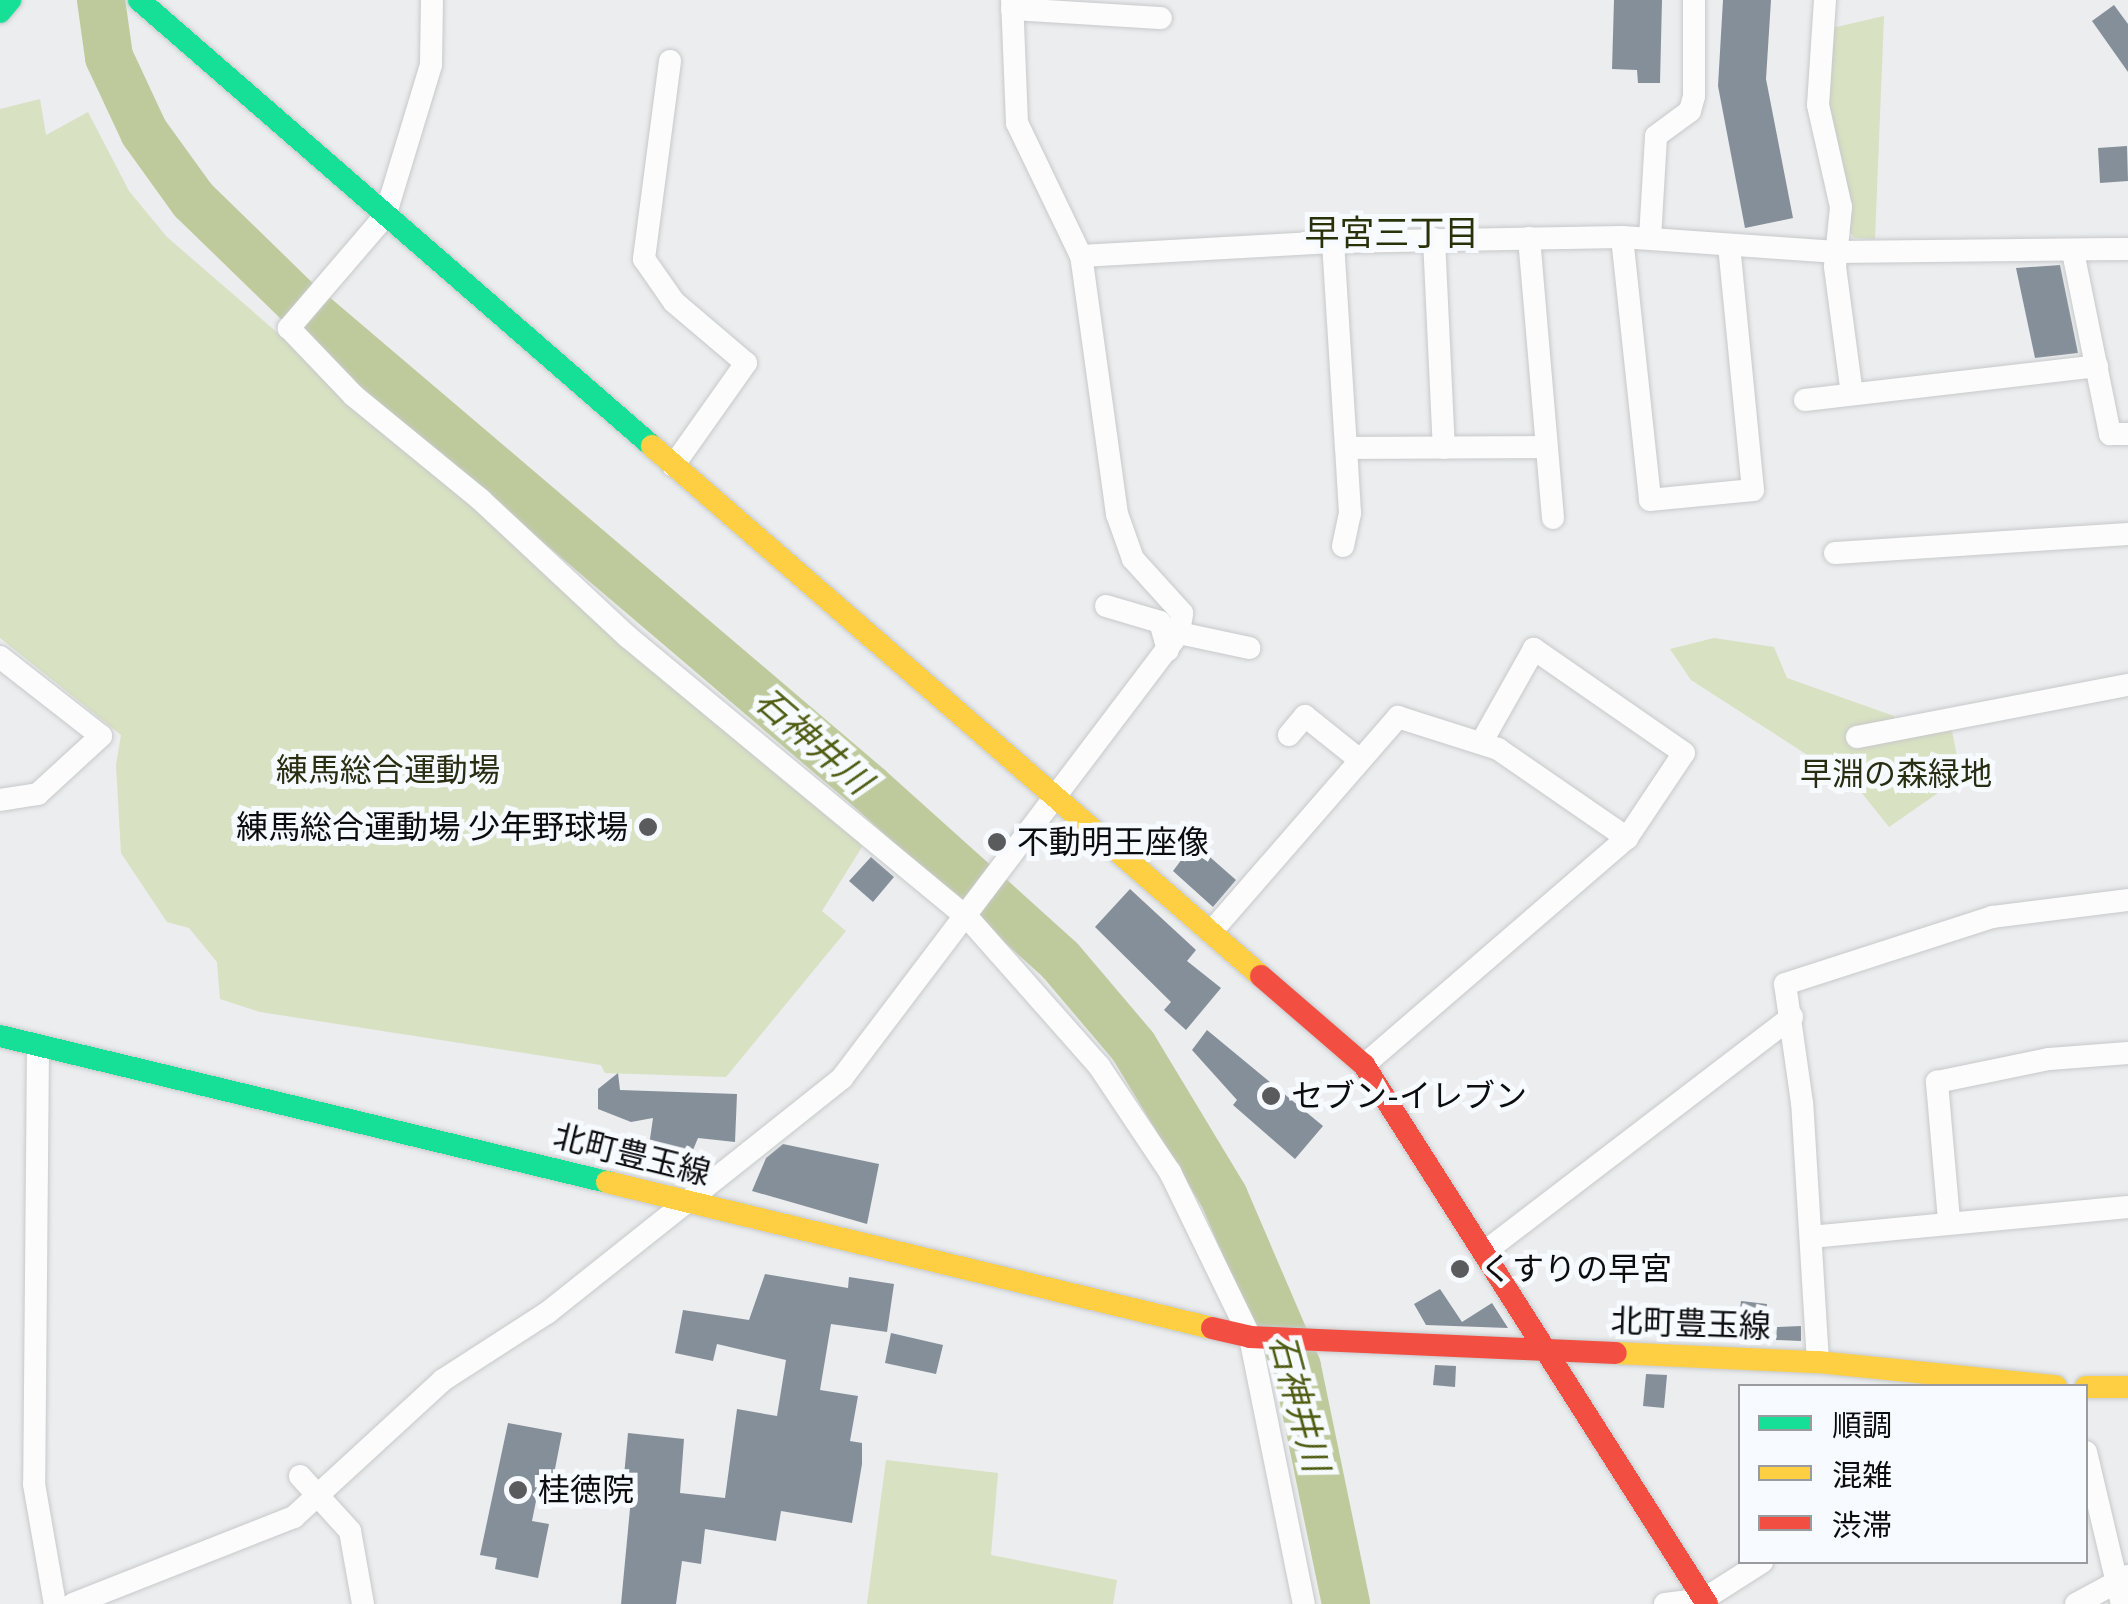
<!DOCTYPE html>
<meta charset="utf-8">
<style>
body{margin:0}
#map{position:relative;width:2128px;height:1604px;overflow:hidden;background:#ebedef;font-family:"Public Sans","Noto Sans JP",sans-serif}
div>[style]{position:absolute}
.green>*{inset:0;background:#d8e1c2}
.river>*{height:48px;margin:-24px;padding:0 24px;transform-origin:24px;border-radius:24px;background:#beca9c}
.building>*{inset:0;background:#858f99}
.roads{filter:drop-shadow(0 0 2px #c7c9ca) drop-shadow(0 0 2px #c7c9ca)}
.street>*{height:22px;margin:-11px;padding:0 11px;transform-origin:11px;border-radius:11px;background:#fcfcfd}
.fast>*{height:22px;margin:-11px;padding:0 11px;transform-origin:11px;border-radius:11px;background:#16e098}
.slow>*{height:22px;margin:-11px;padding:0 11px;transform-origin:11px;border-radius:11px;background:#ffcf43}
.jam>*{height:22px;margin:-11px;padding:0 11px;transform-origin:11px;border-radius:11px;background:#f24e42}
.dots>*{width:28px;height:28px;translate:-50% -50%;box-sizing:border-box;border:5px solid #f7fafe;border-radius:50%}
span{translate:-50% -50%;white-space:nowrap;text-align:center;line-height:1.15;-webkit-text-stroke:10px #f7fafe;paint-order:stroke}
.park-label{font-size:32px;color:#282e11}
.poi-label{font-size:32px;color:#0c0d0e}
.right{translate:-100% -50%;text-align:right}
.left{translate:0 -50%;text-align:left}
.street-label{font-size:32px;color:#0c0d0e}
.neighbourhood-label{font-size:35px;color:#293109}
.water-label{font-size:35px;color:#4e5c11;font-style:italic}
.legend{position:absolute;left:1738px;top:1384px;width:350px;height:180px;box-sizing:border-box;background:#f7fafe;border:2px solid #999b9e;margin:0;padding:12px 18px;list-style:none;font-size:30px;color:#0c0d0e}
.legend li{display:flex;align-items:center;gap:20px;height:50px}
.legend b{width:50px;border:2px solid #999b9e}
</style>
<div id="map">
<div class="green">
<div style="clip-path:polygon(1884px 16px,1875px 239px,1854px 238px,1845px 225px,1827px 101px,1832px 28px)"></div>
<div style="clip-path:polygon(40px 99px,46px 135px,88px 112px,129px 191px,167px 237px,849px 828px,862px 847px,822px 911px,846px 931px,726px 1077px,605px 1073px,601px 1065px,260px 1012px,220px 999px,217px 962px,189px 928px,167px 922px,121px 853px,116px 765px,121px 735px,0 638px,0 109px)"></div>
<div style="clip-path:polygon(1714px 638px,1774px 647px,1787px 678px,1894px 716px,1895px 737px,1951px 726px,1961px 777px,1889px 827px,1857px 787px,1691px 680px,1670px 649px)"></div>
<div style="clip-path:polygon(886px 1460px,998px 1473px,991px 1555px,1117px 1580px,1113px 1604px,867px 1604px)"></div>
</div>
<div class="river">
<div style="left:101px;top:0;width:58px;rotate:82deg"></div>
<div style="left:109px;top:57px;width:83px;rotate:65deg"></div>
<div style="left:144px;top:132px;width:84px;rotate:54.2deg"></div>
<div style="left:193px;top:200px;width:145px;rotate:44.2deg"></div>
<div style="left:297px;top:301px;width:751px;rotate:40.41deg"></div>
<div style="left:869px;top:788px;width:257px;rotate:42deg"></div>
<div style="left:1060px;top:960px;width:113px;rotate:49.7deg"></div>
<div style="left:1133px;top:1046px;width:176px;rotate:58.9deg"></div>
<div style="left:1224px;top:1197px;width:185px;rotate:66.8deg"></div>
<div style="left:1297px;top:1367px;width:242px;rotate:78.3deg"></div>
</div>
<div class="building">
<div style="clip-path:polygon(1614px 0,1662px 0,1660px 83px,1638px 83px,1637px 70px,1612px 69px)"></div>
<div style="clip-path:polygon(1723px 0,1771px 0,1766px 79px,1793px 218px,1745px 228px,1718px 86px)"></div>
<div style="clip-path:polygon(2114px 5px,2128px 24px,2128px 72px,2092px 21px)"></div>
<div style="clip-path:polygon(2127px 146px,2128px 181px,2100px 183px,2098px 148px)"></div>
<div style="clip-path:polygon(2060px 265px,2078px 353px,2035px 358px,2016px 268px)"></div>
<div style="clip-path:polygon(1194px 843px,1236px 880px,1213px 907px,1173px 871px)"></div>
<div style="clip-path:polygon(871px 857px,894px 877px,873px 902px,849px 881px)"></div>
<div style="clip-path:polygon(1130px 889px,1196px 950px,1187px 961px,1221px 988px,1186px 1030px,1164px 1010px,1171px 1002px,1095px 927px)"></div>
<div style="clip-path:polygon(1207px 1030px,1323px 1126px,1295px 1159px,1233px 1105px,1237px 1100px,1192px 1050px)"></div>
<div style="clip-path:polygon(618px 1073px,620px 1090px,737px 1094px,735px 1142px,698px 1138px,681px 1179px,653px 1173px,656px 1166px,647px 1160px,653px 1118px,631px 1122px,598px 1109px,598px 1089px)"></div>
<div style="clip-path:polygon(783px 1144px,879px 1164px,867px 1224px,752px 1191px,766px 1158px)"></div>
<div style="clip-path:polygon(765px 1274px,848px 1288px,849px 1277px,894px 1284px,887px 1332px,831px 1324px,820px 1390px,858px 1396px,850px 1441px,862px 1443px,862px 1464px,852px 1523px,781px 1511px,776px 1541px,705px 1529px,701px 1564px,682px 1561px,676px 1604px,621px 1604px,633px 1477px,624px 1476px,628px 1433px,684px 1439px,680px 1493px,725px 1498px,737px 1409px,777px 1416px,786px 1360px,717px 1344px,713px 1361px,675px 1353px,683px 1310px,749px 1320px)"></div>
<div style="clip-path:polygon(1440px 1289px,1462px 1322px,1492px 1303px,1508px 1328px,1426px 1325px,1414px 1304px)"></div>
<div style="clip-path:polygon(1741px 1301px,1767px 1304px,1763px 1340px,1736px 1338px)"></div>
<div style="clip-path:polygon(1801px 1326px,1801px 1341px,1776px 1340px,1777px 1327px)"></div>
<div style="clip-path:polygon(891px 1333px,943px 1345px,936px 1374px,885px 1363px)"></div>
<div style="clip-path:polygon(1435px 1365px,1456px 1366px,1455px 1387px,1433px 1385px)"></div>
<div style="clip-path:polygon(1646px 1374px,1667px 1375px,1664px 1408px,1643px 1406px)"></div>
<div style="clip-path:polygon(508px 1423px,562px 1433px,554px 1474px,542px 1471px,532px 1521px,549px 1524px,538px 1578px,495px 1569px,497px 1558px,480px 1555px)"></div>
</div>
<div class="roads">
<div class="street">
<div style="left:432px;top:0;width:65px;rotate:90.9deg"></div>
<div style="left:431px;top:65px;width:158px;rotate:106.9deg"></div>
<div style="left:385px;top:216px;width:148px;rotate:130.6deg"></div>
<div style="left:289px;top:328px;width:94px;rotate:46.3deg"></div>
<div style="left:354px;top:396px;width:164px;rotate:39.3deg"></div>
<div style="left:481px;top:500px;width:201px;rotate:43deg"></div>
<div style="left:628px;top:637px;width:441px;rotate:39.6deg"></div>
<div style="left:968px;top:918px;width:198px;rotate:48.5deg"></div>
<div style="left:1099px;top:1066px;width:128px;rotate:56.2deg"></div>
<div style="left:1170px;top:1172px;width:183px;rotate:64.1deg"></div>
<div style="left:1250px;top:1337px;width:272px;rotate:78.6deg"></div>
<div style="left:1825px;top:0;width:105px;rotate:93.8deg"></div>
<div style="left:1818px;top:105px;width:105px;rotate:77.3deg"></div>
<div style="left:1841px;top:207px;width:60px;rotate:95.7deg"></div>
<div style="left:1835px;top:267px;width:128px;rotate:82.4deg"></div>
<div style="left:1012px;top:9px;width:149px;rotate:3.5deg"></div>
<div style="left:670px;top:61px;width:200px;rotate:97.5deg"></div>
<div style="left:644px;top:259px;width:52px;rotate:55.1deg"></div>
<div style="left:674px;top:302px;width:94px;rotate:40.3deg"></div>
<div style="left:746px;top:363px;width:126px;rotate:125.3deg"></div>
<div style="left:1622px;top:237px;width:264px;rotate:83.9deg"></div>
<div style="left:1650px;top:500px;width:103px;rotate:-5.5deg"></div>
<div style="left:1753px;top:490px;width:246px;rotate:-95.6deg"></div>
<div style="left:1529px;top:238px;width:281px;rotate:85.1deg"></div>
<div style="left:1650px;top:238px;width:102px;rotate:-86.6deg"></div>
<div style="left:1656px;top:136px;width:42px;rotate:-36.3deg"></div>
<div style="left:1690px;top:111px;width:16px;rotate:-75deg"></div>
<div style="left:1694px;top:96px;width:96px;rotate:-90deg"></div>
<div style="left:1434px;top:239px;width:209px;rotate:87.3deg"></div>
<div style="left:1333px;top:242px;width:206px;rotate:86.4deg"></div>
<div style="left:1346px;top:448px;width:200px;rotate:-0.3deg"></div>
<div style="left:2073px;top:252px;width:186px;rotate:78.5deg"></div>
<div style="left:2110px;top:434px;width:18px"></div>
<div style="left:1081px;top:256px;width:252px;rotate:-3.2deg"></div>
<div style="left:1333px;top:242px;width:289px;rotate:-1deg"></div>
<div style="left:1622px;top:237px;width:215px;rotate:4deg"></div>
<div style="left:1836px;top:252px;width:292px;rotate:-0.6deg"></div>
<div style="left:1805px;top:400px;width:294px;rotate:-6.6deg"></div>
<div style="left:1343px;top:546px;width:34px;rotate:-78deg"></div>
<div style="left:1350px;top:513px;width:65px;rotate:-93.5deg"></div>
<div style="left:1835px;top:553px;width:294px;rotate:-3.7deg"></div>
<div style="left:1106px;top:606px;width:56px;rotate:16.5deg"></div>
<div style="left:1160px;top:622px;width:29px;rotate:74deg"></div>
<div style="left:1179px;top:633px;width:72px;rotate:12.1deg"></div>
<div style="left:0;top:657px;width:128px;rotate:38deg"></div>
<div style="left:101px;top:736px;width:86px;rotate:137.4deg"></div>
<div style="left:38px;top:794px;width:38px;rotate:171deg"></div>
<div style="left:1289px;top:735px;width:25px;rotate:-50deg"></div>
<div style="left:1305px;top:716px;width:70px;rotate:38.7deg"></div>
<div style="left:1857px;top:737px;width:276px;rotate:-10.9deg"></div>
<div style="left:1212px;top:931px;width:284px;rotate:-49deg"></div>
<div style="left:1398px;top:717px;width:105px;rotate:17.7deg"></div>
<div style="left:1498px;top:749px;width:157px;rotate:34.6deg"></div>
<div style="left:38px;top:1047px;width:437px;rotate:90.5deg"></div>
<div style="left:34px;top:1484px;width:122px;rotate:80.1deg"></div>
<div style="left:1364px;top:1065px;width:347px;rotate:-40.8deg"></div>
<div style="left:1627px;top:838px;width:102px;rotate:-56.2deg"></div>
<div style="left:1684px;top:753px;width:183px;rotate:-145.3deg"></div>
<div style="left:1534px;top:649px;width:108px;rotate:119.4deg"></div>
<div style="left:1949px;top:1220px;width:139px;rotate:-95deg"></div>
<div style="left:1937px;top:1082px;width:114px;rotate:-11.6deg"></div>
<div style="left:2049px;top:1059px;width:79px;rotate:-4.3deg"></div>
<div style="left:1811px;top:1237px;width:318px;rotate:-5.4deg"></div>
<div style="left:1487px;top:1250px;width:384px;rotate:-37.4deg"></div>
<div style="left:1818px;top:1362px;width:259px;rotate:-93.5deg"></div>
<div style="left:1802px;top:1103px;width:120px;rotate:-98.1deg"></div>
<div style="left:1785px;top:984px;width:218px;rotate:-17.9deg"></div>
<div style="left:1992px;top:917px;width:137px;rotate:-7.1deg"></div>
<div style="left:2086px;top:1452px;width:156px;rotate:76.7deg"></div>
<div style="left:300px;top:1476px;width:74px;rotate:47.7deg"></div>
<div style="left:350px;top:1531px;width:74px;rotate:79.9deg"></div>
<div style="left:73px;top:1604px;width:238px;rotate:-21.5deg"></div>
<div style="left:294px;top:1517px;width:202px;rotate:-42.6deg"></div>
<div style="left:443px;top:1380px;width:124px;rotate:-32.8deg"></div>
<div style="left:547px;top:1313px;width:377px;rotate:-38.5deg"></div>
<div style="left:842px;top:1078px;width:558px;rotate:-52.86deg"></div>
<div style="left:1179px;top:633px;width:20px;rotate:-81deg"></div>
<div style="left:1182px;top:613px;width:73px;rotate:-132.2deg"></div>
<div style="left:1133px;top:559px;width:48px;rotate:-109.6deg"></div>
<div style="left:1117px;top:514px;width:260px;rotate:-97.9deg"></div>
<div style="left:1081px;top:256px;width:148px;rotate:-115.7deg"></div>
<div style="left:1017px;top:123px;width:123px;rotate:-92.3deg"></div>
<div style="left:1665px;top:1604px;width:39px;rotate:-7deg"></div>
<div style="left:1704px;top:1599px;width:69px;rotate:-32.5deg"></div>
<div style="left:2076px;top:1604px;width:59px;rotate:-28.3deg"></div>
</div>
<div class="fast">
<div style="left:139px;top:0;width:680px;rotate:41deg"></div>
<div style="left:0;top:12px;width:16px;rotate:-50deg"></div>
<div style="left:0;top:1036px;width:624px;rotate:13.52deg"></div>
</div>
<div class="slow">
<div style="left:652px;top:446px;width:807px;rotate:41.03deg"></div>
<div style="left:607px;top:1182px;width:622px;rotate:13.57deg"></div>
<div style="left:1616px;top:1353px;width:202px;rotate:2.6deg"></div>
<div style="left:1818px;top:1362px;width:239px;rotate:5.8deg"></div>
<div style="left:2086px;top:1387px;width:42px"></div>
</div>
<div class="jam">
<div style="left:1261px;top:976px;width:136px;rotate:40.8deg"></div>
<div style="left:1364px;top:1065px;width:639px;rotate:57.53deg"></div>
<div style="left:1212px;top:1328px;width:39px;rotate:13deg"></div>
<div style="left:1250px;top:1337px;width:366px;rotate:2.5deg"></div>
</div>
</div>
<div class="dots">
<div style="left:648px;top:827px;background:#5a5b5d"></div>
<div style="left:997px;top:842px;background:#5a5b5d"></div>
<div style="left:1271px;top:1096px;background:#5a5b5d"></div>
<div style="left:1460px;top:1269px;background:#5a5b5d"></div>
<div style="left:518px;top:1490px;background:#5a5b5d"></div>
</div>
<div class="park-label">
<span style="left:388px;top:770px">練馬総合運動場</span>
<span style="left:1896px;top:774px">早淵の森緑地</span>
</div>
<div class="poi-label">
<span class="right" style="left:628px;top:827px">練馬総合運動場 少年野球場</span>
<span class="left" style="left:1017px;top:842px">不動明王座像</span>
<span class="left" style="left:1291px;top:1096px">セブン-イレブン</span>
<span class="left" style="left:1480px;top:1269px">くすりの早宮</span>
<span class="left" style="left:538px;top:1490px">桂徳院</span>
</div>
<div class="street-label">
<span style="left:632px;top:1155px;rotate:14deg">北町豊玉線</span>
<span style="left:1691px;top:1324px;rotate:2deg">北町豊玉線</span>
</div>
<div class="neighbourhood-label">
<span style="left:1392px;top:233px">早宮三丁目</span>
</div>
<div class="water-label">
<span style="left:813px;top:741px;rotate:41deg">石神井川</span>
<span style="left:1299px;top:1403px;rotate:75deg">石神井川</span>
</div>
<ul class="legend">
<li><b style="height:12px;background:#16e098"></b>順調</li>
<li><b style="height:12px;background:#ffcf43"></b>混雑</li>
<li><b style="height:12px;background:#f24e42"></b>渋滞</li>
</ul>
</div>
